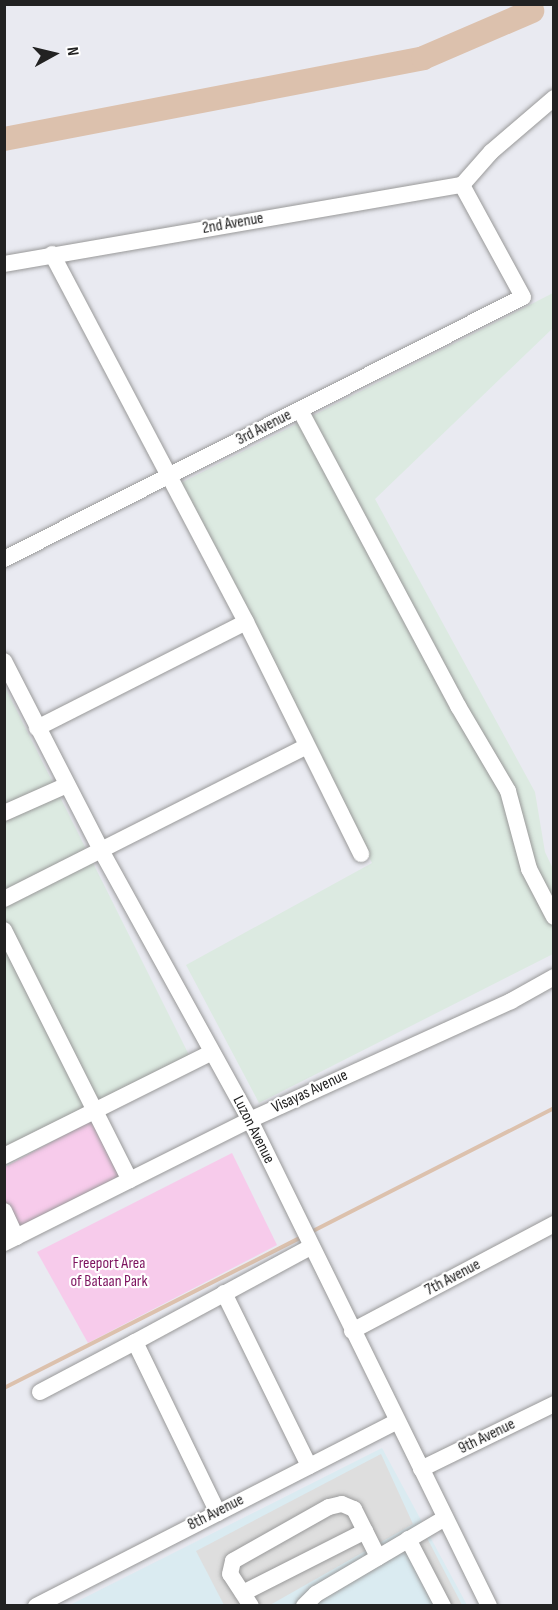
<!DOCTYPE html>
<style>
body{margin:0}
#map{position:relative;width:558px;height:1610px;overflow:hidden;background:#e9eaf1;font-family:"Sofia Sans Condensed",sans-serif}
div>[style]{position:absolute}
.commercial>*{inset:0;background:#daebf1}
.industrial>*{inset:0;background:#dceae1}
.park>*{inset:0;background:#f7cbeb}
.parking>*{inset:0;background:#dedede}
.stream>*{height:4px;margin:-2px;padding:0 2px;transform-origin:2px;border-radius:2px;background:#dcc1ad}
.river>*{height:24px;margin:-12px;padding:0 12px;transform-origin:12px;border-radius:12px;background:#dcc1ad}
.roads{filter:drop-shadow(0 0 2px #999) drop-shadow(0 0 2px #999)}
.minor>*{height:16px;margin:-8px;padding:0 8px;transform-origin:8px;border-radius:8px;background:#fff}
span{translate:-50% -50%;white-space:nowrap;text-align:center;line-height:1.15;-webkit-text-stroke:4.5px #fff;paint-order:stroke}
.street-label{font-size:16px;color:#222}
.park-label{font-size:16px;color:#7d135f}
.frame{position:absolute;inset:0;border:6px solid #222;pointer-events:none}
.north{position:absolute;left:24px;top:24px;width:60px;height:60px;-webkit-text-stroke:4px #fff;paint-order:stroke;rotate:82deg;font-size:16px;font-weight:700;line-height:24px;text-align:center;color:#222}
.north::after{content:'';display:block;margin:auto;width:21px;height:27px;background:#222;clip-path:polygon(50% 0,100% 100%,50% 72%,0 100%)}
</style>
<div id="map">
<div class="commercial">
<div style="clip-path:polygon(382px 1448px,467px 1605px,68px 1606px)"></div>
</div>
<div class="industrial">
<div style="clip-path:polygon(553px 293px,553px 328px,375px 499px,535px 792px,545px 852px,553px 869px,553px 954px,259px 1103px,186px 965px,372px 863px,177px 485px)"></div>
<div style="clip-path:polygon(4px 685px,190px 1057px,4px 1151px)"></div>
</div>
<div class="park">
<div style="clip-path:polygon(92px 1120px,122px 1178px,5px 1239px,5px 1167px)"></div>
<div style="clip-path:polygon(232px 1153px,277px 1245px,88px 1343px,37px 1252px)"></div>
</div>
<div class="parking">
<div style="clip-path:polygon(381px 1454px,413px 1524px,270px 1605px,224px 1605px,196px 1551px)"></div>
<div style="clip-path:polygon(426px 1536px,462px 1605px,451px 1605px,416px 1542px)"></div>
</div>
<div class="stream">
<div style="left:311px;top:1232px;width:273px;rotate:-27deg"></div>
<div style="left:4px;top:1388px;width:334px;rotate:-26.9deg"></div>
</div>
<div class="river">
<div style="left:4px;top:139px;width:427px;rotate:-10.9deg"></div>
<div style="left:423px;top:58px;width:119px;rotate:-23.3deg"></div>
</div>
<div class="roads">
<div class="minor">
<div style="left:52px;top:254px;width:416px;rotate:62.2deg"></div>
<div style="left:246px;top:622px;width:259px;rotate:63.6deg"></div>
<div style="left:4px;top:264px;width:465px;rotate:-9.8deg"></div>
<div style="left:300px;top:410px;width:336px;rotate:61.9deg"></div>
<div style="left:458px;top:706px;width:99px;rotate:59.5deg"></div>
<div style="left:508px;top:791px;width:81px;rotate:74.9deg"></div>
<div style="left:529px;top:869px;width:54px;rotate:62.5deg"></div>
<div style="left:4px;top:559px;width:581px;rotate:-26.79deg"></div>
<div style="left:523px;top:297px;width:128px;rotate:-118.6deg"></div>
<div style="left:462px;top:185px;width:44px;rotate:-48.7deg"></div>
<div style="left:491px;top:152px;width:83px;rotate:-40.6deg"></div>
<div style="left:4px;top:661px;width:215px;rotate:62.8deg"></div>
<div style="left:102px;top:852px;width:306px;rotate:61.1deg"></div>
<div style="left:250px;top:1120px;width:542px;rotate:63.81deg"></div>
<div style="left:37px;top:728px;width:234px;rotate:-26.9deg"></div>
<div style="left:4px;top:813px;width:69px;rotate:-24deg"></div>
<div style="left:4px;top:899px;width:339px;rotate:-26.8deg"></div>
<div style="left:4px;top:930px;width:280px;rotate:63.3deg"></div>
<div style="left:4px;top:1156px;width:231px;rotate:-26.5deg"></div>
<div style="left:4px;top:1211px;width:29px;rotate:65deg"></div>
<div style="left:4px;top:1243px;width:275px;rotate:-26.6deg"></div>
<div style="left:250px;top:1120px;width:287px;rotate:-24.5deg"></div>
<div style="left:511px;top:1001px;width:49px;rotate:-29.2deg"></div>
<div style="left:224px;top:1293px;width:193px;rotate:63.8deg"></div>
<div style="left:352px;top:1331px;width:229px;rotate:-27.9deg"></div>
<div style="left:40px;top:1392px;width:107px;rotate:-27.8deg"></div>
<div style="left:421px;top:1469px;width:148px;rotate:-26deg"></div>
<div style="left:218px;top:1513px;width:190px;rotate:-115.9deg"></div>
<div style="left:135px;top:1342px;width:200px;rotate:-28.4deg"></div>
<div style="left:408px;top:1539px;width:76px;rotate:62.4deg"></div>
<div style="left:243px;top:1593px;width:137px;rotate:-26.9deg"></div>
<div style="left:36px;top:1606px;width:406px;rotate:-27.1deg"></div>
<div style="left:251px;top:1606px;width:38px;rotate:-123deg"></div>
<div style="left:230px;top:1574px;width:13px;rotate:-77deg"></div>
<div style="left:233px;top:1561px;width:110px;rotate:-29.4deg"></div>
<div style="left:329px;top:1507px;width:13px;rotate:-13deg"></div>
<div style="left:342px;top:1504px;width:13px;rotate:23deg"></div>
<div style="left:354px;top:1509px;width:54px;rotate:63.4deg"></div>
<div style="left:304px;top:1606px;width:17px;rotate:-45deg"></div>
<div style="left:316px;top:1594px;width:150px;rotate:-30.5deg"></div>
</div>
</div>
<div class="street-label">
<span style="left:233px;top:224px;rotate:-10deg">2nd Avenue</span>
<span style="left:264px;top:428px;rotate:-27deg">3rd Avenue</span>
<span style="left:310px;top:1092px;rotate:-25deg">Visayas Avenue</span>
<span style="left:253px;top:1130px;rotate:63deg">Luzon Avenue</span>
<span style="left:453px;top:1278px;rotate:-28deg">7th Avenue</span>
<span style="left:487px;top:1437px;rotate:-26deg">9th Avenue</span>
<span style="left:216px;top:1513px;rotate:-27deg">8th Avenue</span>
</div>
<div class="park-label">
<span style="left:109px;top:1273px">Freeport Area<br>of Bataan Park</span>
</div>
<div class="frame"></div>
<div class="north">N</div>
</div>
